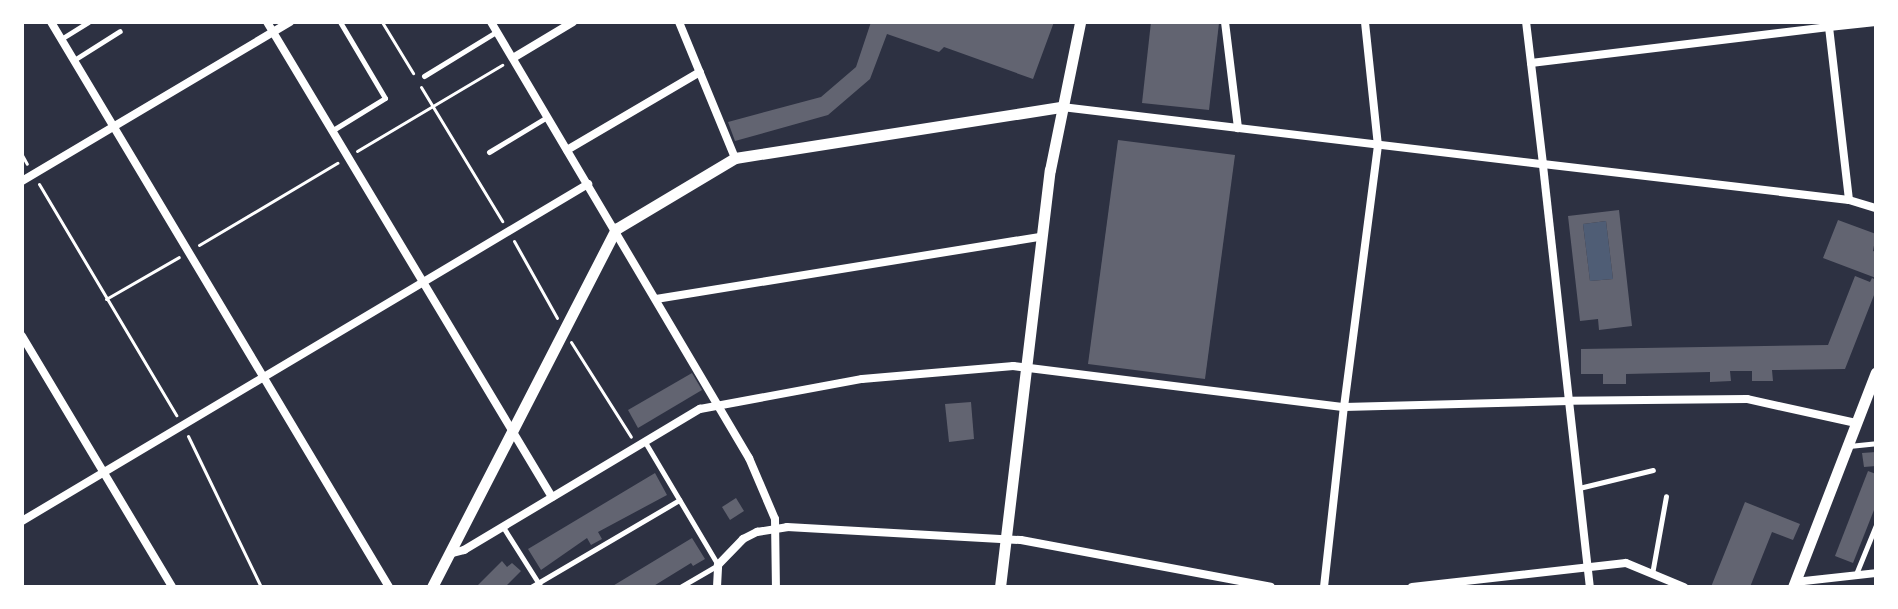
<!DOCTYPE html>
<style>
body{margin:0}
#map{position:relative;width:1898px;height:609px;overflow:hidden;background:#2d3142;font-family:Jost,sans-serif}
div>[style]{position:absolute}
.water>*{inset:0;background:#4f5d75}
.building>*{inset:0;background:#626471}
.path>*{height:3px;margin:-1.5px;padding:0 1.5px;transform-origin:1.5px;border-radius:1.5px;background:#fff}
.service>*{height:5px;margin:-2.5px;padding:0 2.5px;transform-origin:2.5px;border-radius:2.5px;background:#fff}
.minor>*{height:8px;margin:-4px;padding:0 4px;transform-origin:4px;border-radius:4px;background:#fff}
.tertiary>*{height:11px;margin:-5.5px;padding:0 5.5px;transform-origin:5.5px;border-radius:5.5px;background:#fff}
span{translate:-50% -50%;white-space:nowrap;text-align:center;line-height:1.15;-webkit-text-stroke:6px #fff;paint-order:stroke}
.frame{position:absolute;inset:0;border:24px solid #fff;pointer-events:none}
</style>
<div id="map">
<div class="water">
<div style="clip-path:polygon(1606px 221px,1613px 279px,1590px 281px,1583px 224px)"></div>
</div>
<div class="building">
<div style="clip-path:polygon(871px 22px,1054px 22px,1033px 79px,944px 47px,939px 52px,887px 34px,870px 79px,828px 115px,735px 141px,728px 122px,821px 97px,856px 67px)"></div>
<div style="clip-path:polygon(1151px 22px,1219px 23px,1209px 110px,1142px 103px)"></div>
<div style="clip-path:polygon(1118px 140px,1235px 155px,1205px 379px,1088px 364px)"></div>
<div style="clip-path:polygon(evenodd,1619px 210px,1632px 326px,1599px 330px,1598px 319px,1580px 321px,1568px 216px,1619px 210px,1606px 221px,1613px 279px,1590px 281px,1583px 224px,1606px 221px)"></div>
<div style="clip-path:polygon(1838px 220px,1876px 234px,1873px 251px,1876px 252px,1876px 278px,1823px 258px)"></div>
<div style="clip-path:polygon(1855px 276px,1870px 282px,1872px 278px,1876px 280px,1876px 290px,1845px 369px,1772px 370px,1773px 381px,1752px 381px,1752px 371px,1730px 371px,1731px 381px,1710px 382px,1710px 372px,1626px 374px,1626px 384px,1603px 384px,1603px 374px,1581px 374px,1581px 349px,1828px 345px)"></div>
<div style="clip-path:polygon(692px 373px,702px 390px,638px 428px,628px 410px)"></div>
<div style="clip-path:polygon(971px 402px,974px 439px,949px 442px,945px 404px)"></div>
<div style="clip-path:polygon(1876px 452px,1876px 466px,1864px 467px,1862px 453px)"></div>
<div style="clip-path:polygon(1868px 471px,1876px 474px,1876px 505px,1853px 563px,1835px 556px)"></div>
<div style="clip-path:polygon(655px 473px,667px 495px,598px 532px,602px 539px,591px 545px,587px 538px,541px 570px,528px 549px)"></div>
<div style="clip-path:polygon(736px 498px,744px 511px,730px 520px,722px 507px)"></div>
<div style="clip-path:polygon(1745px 502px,1800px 524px,1793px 540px,1772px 532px,1750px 587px,1711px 587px)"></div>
<div style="clip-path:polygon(692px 538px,705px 559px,693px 566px,691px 563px,652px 587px,611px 587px)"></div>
<div style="clip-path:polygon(502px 561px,507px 567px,512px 563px,521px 571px,505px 587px,476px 587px)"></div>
</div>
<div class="path">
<div style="left:382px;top:22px;width:60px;rotate:58.7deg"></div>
<div style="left:421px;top:87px;width:157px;rotate:58.8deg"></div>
<div style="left:357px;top:151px;width:169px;rotate:-30.7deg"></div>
<div style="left:22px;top:155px;width:10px;rotate:61deg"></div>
<div style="left:39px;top:184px;width:269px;rotate:59.3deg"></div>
<div style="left:514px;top:241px;width:88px;rotate:60.8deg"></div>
<div style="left:199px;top:245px;width:161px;rotate:-30.7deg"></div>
<div style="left:106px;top:299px;width:84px;rotate:-29.9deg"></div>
<div style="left:571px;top:342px;width:112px;rotate:57.7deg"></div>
<div style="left:188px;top:436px;width:168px;rotate:64.2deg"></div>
</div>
<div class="service">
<div style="left:61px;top:39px;width:32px;rotate:-32deg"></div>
<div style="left:74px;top:60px;width:54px;rotate:-32.2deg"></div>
<div style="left:424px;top:76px;width:84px;rotate:-31.4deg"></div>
<div style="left:333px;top:130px;width:61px;rotate:-31.6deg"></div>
<div style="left:385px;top:98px;width:88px;rotate:-120.6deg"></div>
<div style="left:489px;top:152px;width:68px;rotate:-31.1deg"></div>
<div style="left:645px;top:442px;width:143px;rotate:59.3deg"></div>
<div style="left:718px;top:565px;width:44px;rotate:149.9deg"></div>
<div style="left:1849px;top:446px;width:27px;rotate:-6deg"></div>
<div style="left:1579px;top:488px;width:76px;rotate:-13.7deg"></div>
<div style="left:503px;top:527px;width:71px;rotate:57.7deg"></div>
<div style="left:1652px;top:574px;width:79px;rotate:-79.8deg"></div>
<div style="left:1856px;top:574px;width:53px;rotate:-67.8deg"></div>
<div style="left:531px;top:587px;width:172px;rotate:-30.4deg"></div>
</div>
<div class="minor">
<div style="left:51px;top:22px;width:658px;rotate:59.11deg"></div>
<div style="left:267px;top:22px;width:554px;rotate:59.04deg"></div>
<div style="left:491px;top:22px;width:507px;rotate:59.39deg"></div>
<div style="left:749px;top:458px;width:66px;rotate:66.9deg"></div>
<div style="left:775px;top:519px;width:68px;rotate:89.2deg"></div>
<div style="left:679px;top:22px;width:147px;rotate:67.6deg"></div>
<div style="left:1225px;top:22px;width:107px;rotate:83deg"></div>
<div style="left:1829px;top:23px;width:4px;rotate:90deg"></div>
<div style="left:1829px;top:27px;width:47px;rotate:-6.1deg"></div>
<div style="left:513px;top:58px;width:70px;rotate:-31deg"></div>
<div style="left:1531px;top:63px;width:300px;rotate:-6.9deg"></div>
<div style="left:1829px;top:27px;width:174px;rotate:83.4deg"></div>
<div style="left:1062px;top:107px;width:484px;rotate:6.8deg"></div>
<div style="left:1543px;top:164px;width:143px;rotate:-96.8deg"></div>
<div style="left:567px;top:150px;width:154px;rotate:-30.4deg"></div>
<div style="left:22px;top:181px;width:312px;rotate:-30.7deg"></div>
<div style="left:656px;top:299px;width:392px;rotate:-9.2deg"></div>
<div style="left:22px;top:336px;width:292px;rotate:59.1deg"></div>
<div style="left:1856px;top:423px;width:112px;rotate:-167.6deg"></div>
<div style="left:1747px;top:399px;width:178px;rotate:179.4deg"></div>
<div style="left:1569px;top:401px;width:238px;rotate:-96.3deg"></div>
<div style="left:1543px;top:164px;width:308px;rotate:6.7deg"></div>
<div style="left:1849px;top:200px;width:28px;rotate:17deg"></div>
<div style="left:22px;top:521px;width:659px;rotate:-30.77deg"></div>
<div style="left:449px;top:554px;width:16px;rotate:-15deg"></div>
<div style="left:464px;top:550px;width:275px;rotate:-30.9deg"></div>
<div style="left:700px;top:409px;width:165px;rotate:-10.5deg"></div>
<div style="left:862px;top:379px;width:152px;rotate:-4.9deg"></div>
<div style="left:1013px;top:366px;width:334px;rotate:7.1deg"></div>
<div style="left:1344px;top:407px;width:263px;rotate:-82.6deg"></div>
<div style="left:1378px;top:146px;width:125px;rotate:-96deg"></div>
<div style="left:1795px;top:582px;width:81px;rotate:-6.3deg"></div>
<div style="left:717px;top:587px;width:22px;rotate:-87deg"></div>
<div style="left:718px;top:565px;width:36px;rotate:-46deg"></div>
<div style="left:743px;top:539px;width:16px;rotate:-27deg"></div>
<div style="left:757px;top:532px;width:30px;rotate:-9deg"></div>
<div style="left:787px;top:527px;width:234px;rotate:3.2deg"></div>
<div style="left:1021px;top:540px;width:254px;rotate:10.6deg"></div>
<div style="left:1324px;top:587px;width:181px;rotate:-83.7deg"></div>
<div style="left:1344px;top:407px;width:225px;rotate:-1.5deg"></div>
<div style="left:1569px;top:401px;width:187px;rotate:83.6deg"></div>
<div style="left:1412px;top:587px;width:215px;rotate:-6.4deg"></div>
<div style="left:1626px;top:563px;width:63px;rotate:22.5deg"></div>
</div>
<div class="tertiary">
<div style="left:432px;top:587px;width:403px;rotate:-62.8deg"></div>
<div style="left:616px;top:229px;width:139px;rotate:-30.8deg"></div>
<div style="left:735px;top:158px;width:331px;rotate:-8.9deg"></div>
<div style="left:1000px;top:587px;width:420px;rotate:-83.2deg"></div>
<div style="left:1050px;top:170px;width:151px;rotate:-78.5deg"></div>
<div style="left:1793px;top:587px;width:230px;rotate:-68.9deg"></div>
</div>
<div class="frame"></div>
</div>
